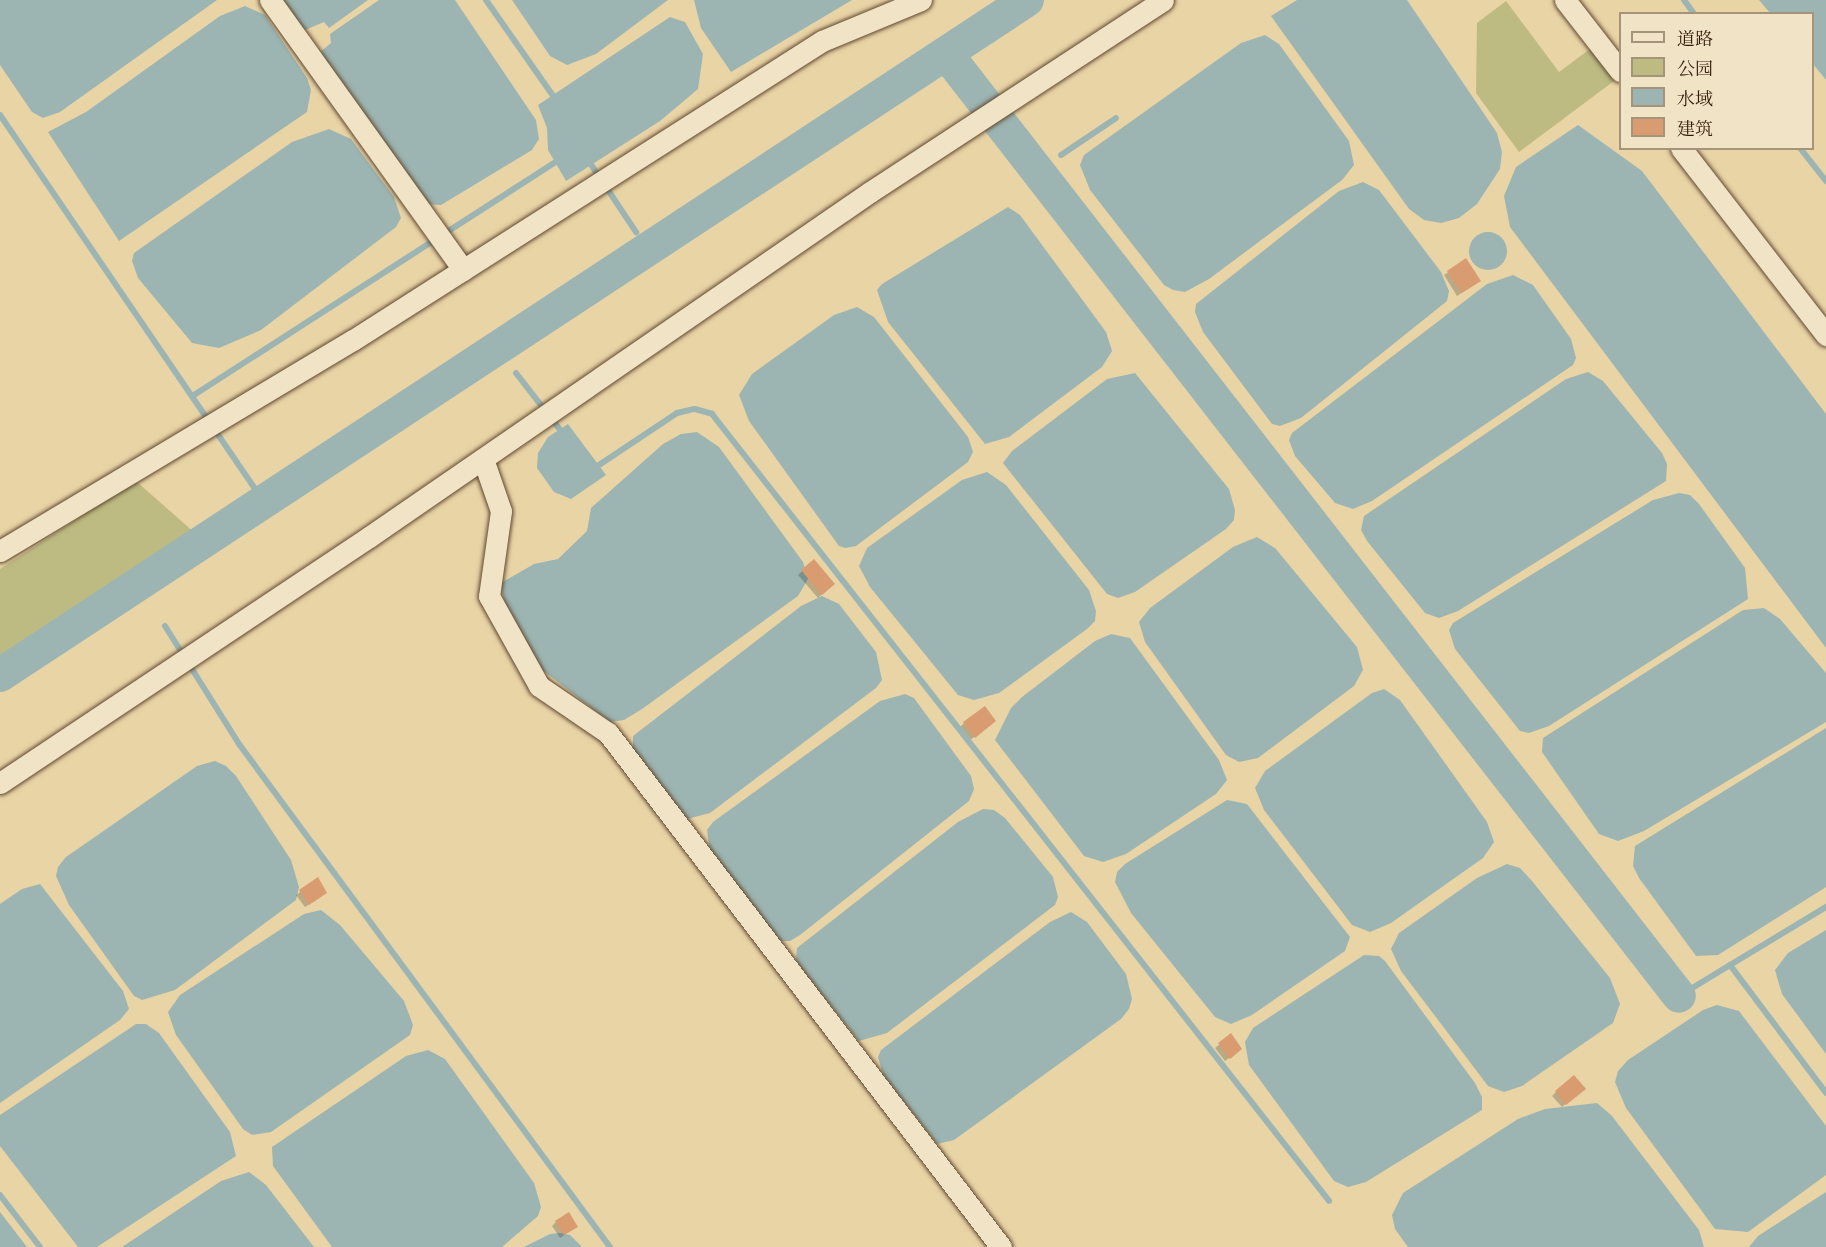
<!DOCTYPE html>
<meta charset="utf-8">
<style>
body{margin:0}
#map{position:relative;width:1826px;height:1247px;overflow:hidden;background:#e9d4a6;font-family:"IM FELL DW Pica","Noto Serif SC",serif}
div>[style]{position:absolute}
.green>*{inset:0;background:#bdbb82}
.water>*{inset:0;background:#9cb5b2}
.round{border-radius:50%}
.shadow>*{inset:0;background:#0003}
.stream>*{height:6px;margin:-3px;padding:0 3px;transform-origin:3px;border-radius:3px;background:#9cb5b2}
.river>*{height:34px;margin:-17px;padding:0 17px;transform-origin:17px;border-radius:17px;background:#9cb5b2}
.building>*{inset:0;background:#d99b70}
.roads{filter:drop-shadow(0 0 2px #604830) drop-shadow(0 0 2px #604830)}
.minor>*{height:21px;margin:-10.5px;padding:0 10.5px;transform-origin:10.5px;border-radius:10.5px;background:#f1e3c5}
span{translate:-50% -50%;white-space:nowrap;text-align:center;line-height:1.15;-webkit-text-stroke:4.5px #f1e3c5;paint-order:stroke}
.legend{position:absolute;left:1619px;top:12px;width:195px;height:138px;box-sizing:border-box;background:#f1e3c5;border:2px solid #a5937a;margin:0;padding:8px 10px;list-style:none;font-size:18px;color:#321a09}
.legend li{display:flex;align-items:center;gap:12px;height:30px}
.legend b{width:30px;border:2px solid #a5937a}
</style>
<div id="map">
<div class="green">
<div style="clip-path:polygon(1506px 1px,1559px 72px,1594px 46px,1618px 78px,1519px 152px,1476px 93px,1477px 23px)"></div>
<div style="clip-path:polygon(136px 481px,196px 534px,0 659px,0 569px)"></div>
</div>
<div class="water">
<div style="clip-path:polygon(0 0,217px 0,60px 112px,43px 118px,32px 112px,0 65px)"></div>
<div style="clip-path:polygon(275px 0,368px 0,329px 28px,324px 22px,305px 30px,297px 29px)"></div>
<div style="clip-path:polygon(379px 0,455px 0,536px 120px,539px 139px,532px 150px,441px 205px,423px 204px,313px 58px,331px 43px,330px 34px)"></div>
<div style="clip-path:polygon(512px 0,668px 0,596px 54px,567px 65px,550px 56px)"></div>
<div style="clip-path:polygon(694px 0,852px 0,731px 72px,701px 28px)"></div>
<div style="clip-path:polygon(1297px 0,1407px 0,1497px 133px,1502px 152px,1500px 169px,1477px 204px,1459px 218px,1441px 223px,1424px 220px,1409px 209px,1271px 16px)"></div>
<div style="clip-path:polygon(1759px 0,1826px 0,1826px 80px,1813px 64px,1812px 14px,1770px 13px)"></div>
<div style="clip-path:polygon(245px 6px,265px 15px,307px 78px,311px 90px,307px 112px,119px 241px,48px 132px,86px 112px,220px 16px)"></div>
<div style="clip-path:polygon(670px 17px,685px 22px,703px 54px,698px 89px,660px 121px,566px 181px,548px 150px,547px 128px,538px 105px)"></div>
<div style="clip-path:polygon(1265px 35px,1279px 44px,1349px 141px,1354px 165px,1342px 180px,1209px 279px,1185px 292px,1173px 290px,1164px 285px,1090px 190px,1080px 165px,1084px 155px,1241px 43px)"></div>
<div style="clip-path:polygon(1578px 125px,1642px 171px,1826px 414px,1826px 648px,1510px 227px,1504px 196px,1516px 167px)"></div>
<div style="clip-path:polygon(329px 129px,351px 139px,394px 197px,401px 218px,396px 227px,261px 330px,219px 348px,192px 343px,138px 278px,132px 261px,134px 253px,292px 142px)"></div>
<div style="clip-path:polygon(1363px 182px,1379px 190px,1441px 272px,1449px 291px,1447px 301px,1301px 418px,1280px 426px,1272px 424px,1203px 332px,1195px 312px,1196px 304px,1339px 191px)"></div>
<div style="clip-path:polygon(1008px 207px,1020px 215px,1106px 332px,1112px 351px,1102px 367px,1009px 437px,985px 444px,888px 322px,877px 290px,882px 284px)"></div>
<div class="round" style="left:1469px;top:232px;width:38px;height:38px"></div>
<div style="clip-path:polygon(1513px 275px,1533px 285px,1571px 339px,1576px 358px,1573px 365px,1372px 501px,1353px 509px,1335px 503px,1295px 456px,1289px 440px,1292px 433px,1487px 284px)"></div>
<div style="clip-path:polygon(857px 307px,874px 317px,968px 437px,973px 452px,968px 462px,856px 546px,845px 548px,839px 546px,749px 421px,739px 395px,752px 374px,834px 315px)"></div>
<div style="clip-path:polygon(1588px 372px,1603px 381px,1662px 453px,1667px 464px,1666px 481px,1458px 611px,1439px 618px,1425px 613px,1367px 541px,1361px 530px,1364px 516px,1566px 379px)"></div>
<div style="clip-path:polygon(1135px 373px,1229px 489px,1235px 510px,1234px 520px,1226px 529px,1135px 592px,1118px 598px,1107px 594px,1003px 463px,1012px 451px,1107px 379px)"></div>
<div style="clip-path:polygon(568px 424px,606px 475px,571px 499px,554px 492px,537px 468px,538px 453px,548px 437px)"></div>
<div style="clip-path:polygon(697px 432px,719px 447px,803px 562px,808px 579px,798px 596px,642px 709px,624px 720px,610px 722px,536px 665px,506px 611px,501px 583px,534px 564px,558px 559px,587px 531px,591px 508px,663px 444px,681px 434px)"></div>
<div style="clip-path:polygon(987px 472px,1006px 485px,1089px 590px,1096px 611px,1095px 621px,1087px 629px,999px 693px,974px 700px,958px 695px,870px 587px,859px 566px,867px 548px,962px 480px)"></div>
<div style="clip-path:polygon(1679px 493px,1690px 495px,1699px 504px,1745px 568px,1748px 599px,1549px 726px,1529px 733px,1520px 731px,1455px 649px,1449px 630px,1453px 623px,1653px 500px)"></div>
<div style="clip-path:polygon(1257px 537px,1275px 548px,1357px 647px,1363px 670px,1354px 686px,1258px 758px,1239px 762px,1226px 755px,1145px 642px,1139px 622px,1150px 608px,1233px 547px)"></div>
<div style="clip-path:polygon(822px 596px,839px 604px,876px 652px,882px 680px,876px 688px,710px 813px,687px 819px,633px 753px,633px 736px,801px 606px)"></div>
<div style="clip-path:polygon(1764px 608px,1780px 619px,1826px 673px,1826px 722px,1644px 831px,1618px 841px,1599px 834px,1542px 752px,1543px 738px,1743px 610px)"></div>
<div style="clip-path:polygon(1111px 634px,1130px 638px,1219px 760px,1227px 780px,1216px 794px,1126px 854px,1103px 862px,1084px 856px,995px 740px,1011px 708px,1022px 697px,1095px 641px)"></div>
<div style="clip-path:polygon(1384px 689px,1400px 700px,1487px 822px,1494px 842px,1483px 858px,1391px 923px,1370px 932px,1352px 925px,1264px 810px,1255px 788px,1265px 771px,1372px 693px)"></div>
<div style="clip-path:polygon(905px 694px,914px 698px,971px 776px,974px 789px,969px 801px,800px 935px,790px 941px,777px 941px,710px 852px,707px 830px,713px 822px,880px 701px)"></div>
<div style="clip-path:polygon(1826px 728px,1826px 887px,1718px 955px,1696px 956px,1639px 878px,1633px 866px,1635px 846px)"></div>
<div style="clip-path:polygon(215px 761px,226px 766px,236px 776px,291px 860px,299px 887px,296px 900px,175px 990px,142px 1000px,134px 996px,69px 905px,56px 876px,58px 867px,66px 857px,197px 766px)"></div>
<div style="clip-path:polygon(1227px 800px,1247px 804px,1350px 937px,1345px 951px,1252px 1015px,1231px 1024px,1215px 1017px,1131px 913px,1115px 882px,1117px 872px,1125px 864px)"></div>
<div style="clip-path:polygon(983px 809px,994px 810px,1005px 818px,1053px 877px,1058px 897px,1055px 905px,887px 1033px,859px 1041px,802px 970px,796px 959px,797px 948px,958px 822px)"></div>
<div style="clip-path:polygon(1507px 864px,1520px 868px,1532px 881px,1610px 978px,1620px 1004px,1613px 1023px,1522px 1086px,1504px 1092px,1488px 1086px,1401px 971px,1391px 949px,1399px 933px,1477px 878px)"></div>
<div style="clip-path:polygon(40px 884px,123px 991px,129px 1009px,120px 1020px,0 1103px,0 904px,22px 889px)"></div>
<div style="clip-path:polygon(321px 910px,340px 925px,404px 1001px,413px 1025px,410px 1035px,271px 1132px,252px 1135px,243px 1129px,176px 1035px,168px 1012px,180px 995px,304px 914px)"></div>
<div style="clip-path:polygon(1071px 912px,1087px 922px,1126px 974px,1132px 999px,1129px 1009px,1121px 1019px,954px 1140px,937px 1144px,883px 1075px,878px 1057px,881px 1050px,1050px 922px)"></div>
<div style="clip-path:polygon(1826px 930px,1826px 1054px,1782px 994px,1775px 970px,1788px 953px)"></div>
<div style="clip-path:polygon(1364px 955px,1379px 956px,1385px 961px,1475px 1083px,1482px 1097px,1482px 1110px,1366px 1182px,1348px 1187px,1334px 1181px,1249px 1065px,1245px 1042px,1253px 1028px)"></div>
<div style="clip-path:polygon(1717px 1005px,1739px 1011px,1826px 1126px,1826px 1175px,1748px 1232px,1715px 1229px,1626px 1108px,1615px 1082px,1618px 1071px,1628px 1060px,1703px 1010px)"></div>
<div style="clip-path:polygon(136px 1024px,146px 1024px,159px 1033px,230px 1132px,236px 1156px,97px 1247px,78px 1247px,0 1146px,0 1115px)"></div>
<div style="clip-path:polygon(428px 1050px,445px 1059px,534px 1183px,541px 1207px,538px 1216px,502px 1247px,332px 1247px,273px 1166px,272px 1147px,406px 1056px)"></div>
<div style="clip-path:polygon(1597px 1103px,1612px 1116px,1699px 1230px,1704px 1247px,1408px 1247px,1395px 1229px,1392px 1215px,1403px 1193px,1518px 1119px,1545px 1109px)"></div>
<div style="clip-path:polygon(249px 1172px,266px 1185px,314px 1247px,122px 1247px,221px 1181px)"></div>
<div style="clip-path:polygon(1826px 1192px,1826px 1247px,1749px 1247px,1758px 1236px)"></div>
<div style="clip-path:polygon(0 1212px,27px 1247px,0 1247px)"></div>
<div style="clip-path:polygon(561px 1233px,570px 1235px,582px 1247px,524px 1247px,550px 1234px)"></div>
</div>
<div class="shadow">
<div style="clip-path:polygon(1466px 260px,1475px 284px,1457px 296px,1444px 275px)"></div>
<div style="clip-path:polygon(813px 561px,829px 588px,818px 598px,798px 575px)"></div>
<div style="clip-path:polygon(964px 723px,991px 725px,970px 740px,960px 727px)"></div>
<div style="clip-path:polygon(317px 880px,322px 896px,305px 907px,296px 895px)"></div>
<div style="clip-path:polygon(1230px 1036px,1237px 1052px,1225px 1061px,1215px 1048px)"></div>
<div style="clip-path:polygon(1556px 1092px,1580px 1092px,1562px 1107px,1552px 1096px)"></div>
<div style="clip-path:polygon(556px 1222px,576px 1227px,560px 1238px,552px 1226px)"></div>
</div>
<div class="stream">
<div style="left:486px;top:0;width:122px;rotate:55deg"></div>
<div style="left:1684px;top:0;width:17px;rotate:54deg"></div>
<div style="left:0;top:115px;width:458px;rotate:55.7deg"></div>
<div style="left:1800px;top:148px;width:42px;rotate:51.8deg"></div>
<div style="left:1061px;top:155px;width:66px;rotate:-33.9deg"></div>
<div style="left:588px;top:160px;width:87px;rotate:56.3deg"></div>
<div style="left:516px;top:373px;width:73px;rotate:52.2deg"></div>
<div style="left:194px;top:395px;width:438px;rotate:-32.8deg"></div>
<div style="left:593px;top:469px;width:101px;rotate:-33.7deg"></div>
<div style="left:677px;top:413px;width:18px;rotate:-13deg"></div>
<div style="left:695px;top:409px;width:18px;rotate:16deg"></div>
<div style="left:712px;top:414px;width:1000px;rotate:51.9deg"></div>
<div style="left:165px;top:626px;width:139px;rotate:57.9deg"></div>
<div style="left:239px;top:744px;width:625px;rotate:53.59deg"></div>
<div style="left:1730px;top:965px;width:160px;rotate:53.1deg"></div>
<div style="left:1679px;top:996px;width:172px;rotate:-31.2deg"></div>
<div style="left:0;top:1195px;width:66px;rotate:52.4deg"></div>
</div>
<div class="river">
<div style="left:952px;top:61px;width:1184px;rotate:52.13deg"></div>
<div style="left:0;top:675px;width:1229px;rotate:-33.32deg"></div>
</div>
<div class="building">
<div style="clip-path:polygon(1466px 258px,1481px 281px,1462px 293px,1447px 271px)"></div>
<div style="clip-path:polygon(814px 559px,835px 584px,822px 595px,801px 570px)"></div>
<div style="clip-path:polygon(985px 706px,996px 721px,975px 738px,963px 722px)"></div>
<div style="clip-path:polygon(318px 877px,327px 893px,309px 905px,299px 890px)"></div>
<div style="clip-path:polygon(1231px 1033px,1242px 1049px,1230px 1059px,1218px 1043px)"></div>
<div style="clip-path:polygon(1574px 1075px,1586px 1089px,1566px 1105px,1555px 1091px)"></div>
<div style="clip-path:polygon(569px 1212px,578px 1227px,564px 1235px,555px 1221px)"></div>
</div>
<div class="roads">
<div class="minor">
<div style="left:270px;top:0;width:332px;rotate:54.4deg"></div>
<div style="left:1565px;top:0;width:90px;rotate:52.2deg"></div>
<div style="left:1681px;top:148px;width:237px;rotate:52.2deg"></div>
<div style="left:483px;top:459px;width:55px;rotate:70.9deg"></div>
<div style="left:501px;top:511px;width:86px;rotate:98deg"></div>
<div style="left:489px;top:596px;width:103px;rotate:60.9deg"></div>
<div style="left:539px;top:686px;width:83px;rotate:34.3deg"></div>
<div style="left:608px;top:733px;width:647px;rotate:52.6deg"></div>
<div style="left:0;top:551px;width:411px;rotate:-30.9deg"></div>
<div style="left:353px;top:340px;width:556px;rotate:-32.52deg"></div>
<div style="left:822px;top:41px;width:107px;rotate:-22.5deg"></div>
<div style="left:0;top:783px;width:443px;rotate:-33.7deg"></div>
<div style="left:369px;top:537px;width:608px;rotate:-34.55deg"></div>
<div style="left:870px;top:192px;width:350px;rotate:-33.2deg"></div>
</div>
</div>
<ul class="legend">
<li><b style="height:8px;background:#f1e3c5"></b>道路</li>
<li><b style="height:16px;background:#bdbb82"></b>公园</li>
<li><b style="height:16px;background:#9cb5b2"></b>水域</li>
<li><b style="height:16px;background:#d99b70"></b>建筑</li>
</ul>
</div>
